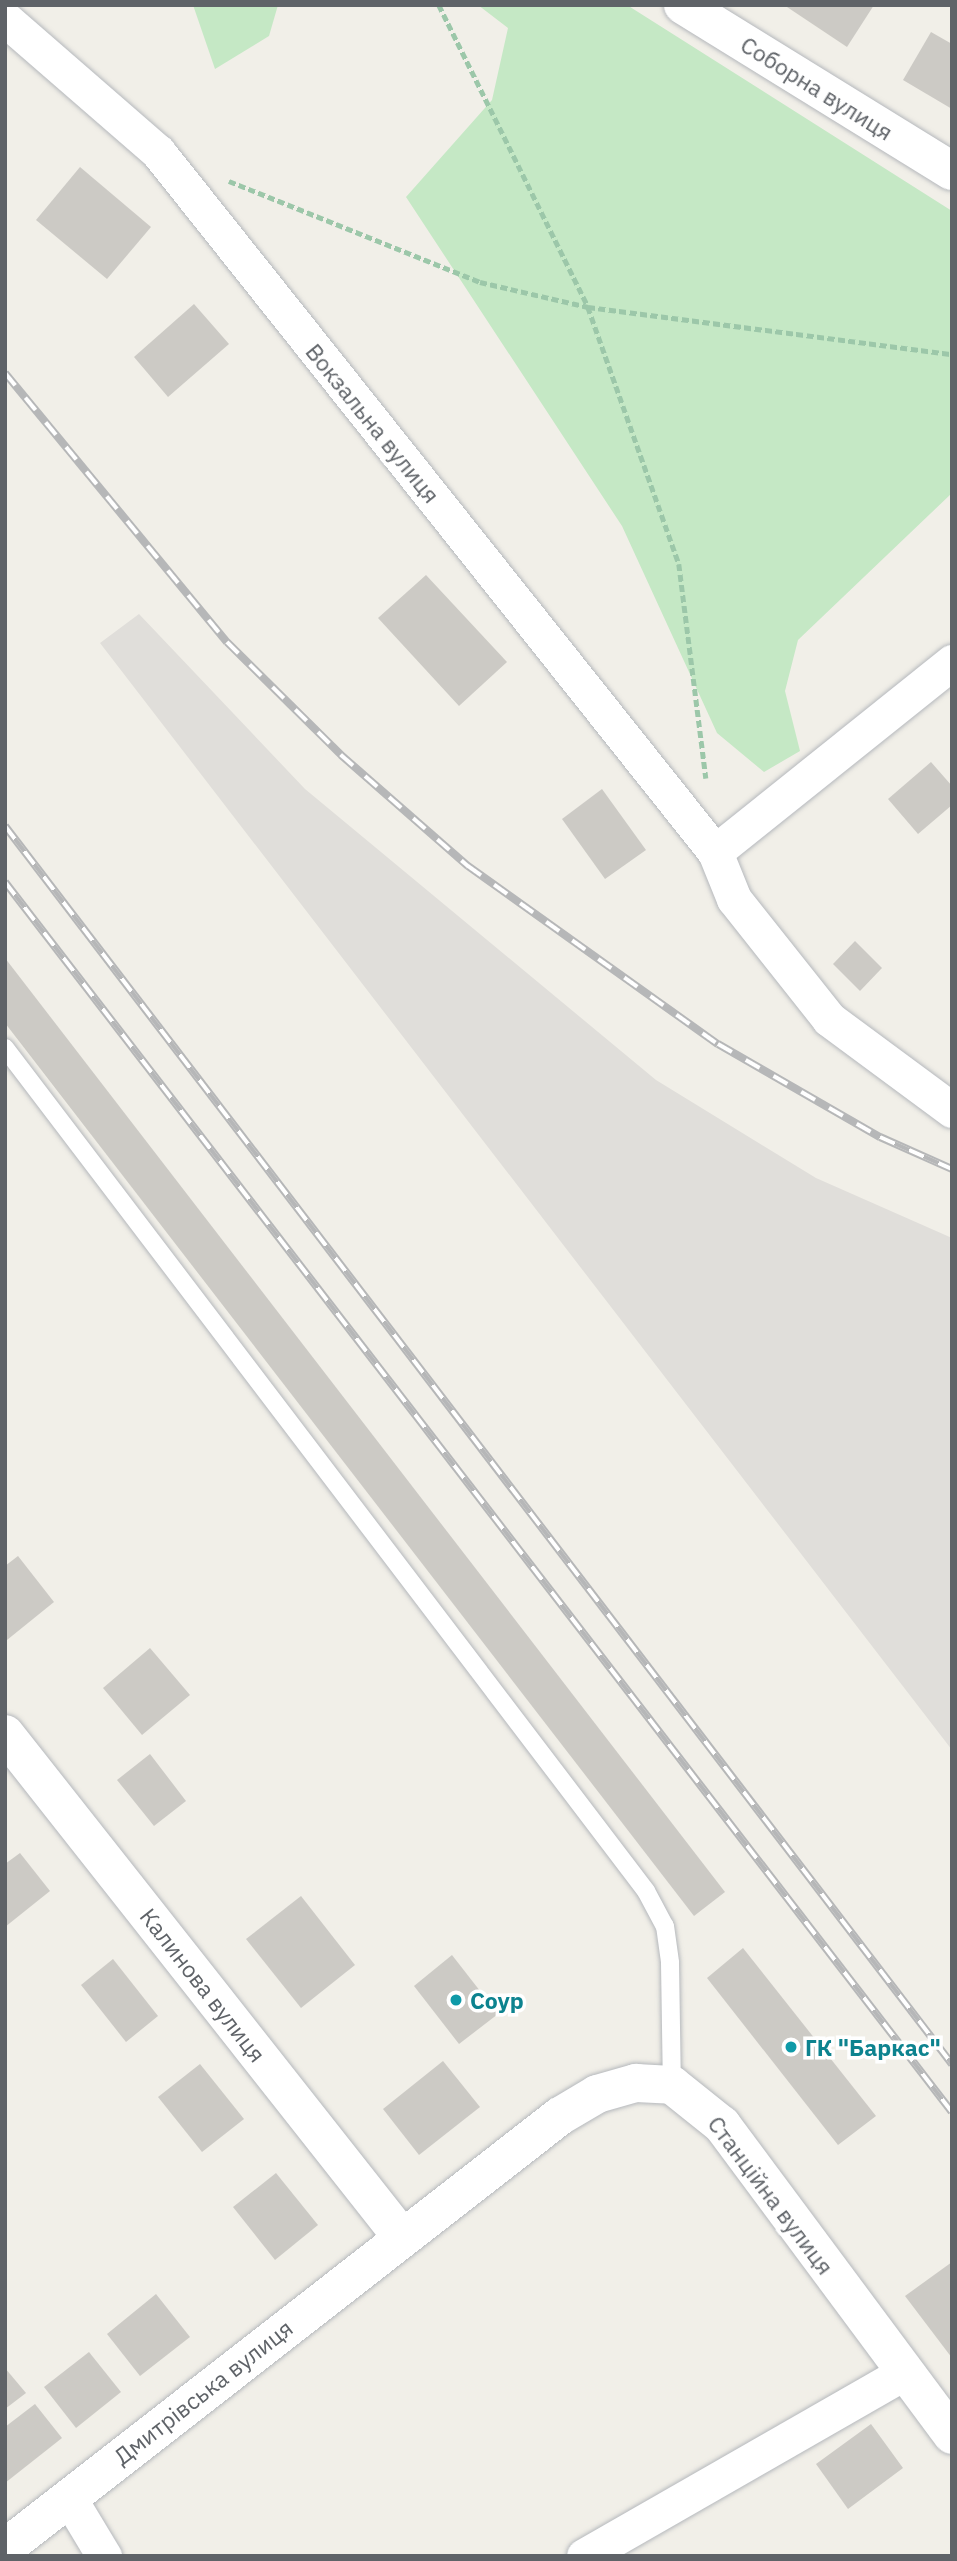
<!DOCTYPE html>
<meta charset="utf-8">
<style>
body{margin:0}
#map{position:relative;width:957px;height:2561px;overflow:hidden;background:#f1efe8;font-family:"IBM Plex Sans",sans-serif}
div>[style]{position:absolute}
.industrial>*{inset:0;background:#e0deda}
.green>*{inset:0;background:#c5e8c5}
.building>*{inset:0;background:#cccac5}
.path>*{height:4.5px;margin-top:-2.25px;transform-origin:0;background:repeating-linear-gradient(90deg,#9cc7a9 0 7px,transparent 0 10.5px)}
.roads{filter:drop-shadow(0 0 2px #b5b8bc) drop-shadow(0 0 2px #b5b8bc)}
.service>*{height:18px;margin:-9px;padding:0 9px;transform-origin:9px;border-radius:9px;background:#fff}
.minor>*{height:35px;margin:-17.5px;padding:0 17.5px;transform-origin:17.5px;border-radius:17.5px;background:#fff}
.tertiary>*{height:38px;margin:-19px;padding:0 19px;transform-origin:19px;border-radius:19px;background:#fff}
.rail>*{height:8px;margin-top:-4px;transform-origin:0;background:repeating-linear-gradient(90deg,#fff 0 16px,#b6b7b8 0 32px);box-sizing:border-box;border-block:2px solid #b6b7b8}
.dots>*{width:19px;height:19px;translate:-50% -50%;box-sizing:border-box;border:4px solid #fff;border-radius:50%}
span{translate:-50% -50%;white-space:nowrap;text-align:center;line-height:1.15;-webkit-text-stroke:7px #fff;paint-order:stroke}
.street-label{font-size:23px;color:#5f6368}
.culture-label{font-size:23px;color:#0d838f;font-weight:700}
.left{translate:0 -50%;text-align:left}
.frame{position:absolute;inset:0;border:7px solid #5f6368;pointer-events:none}
</style>
<div id="map">
<div class="industrial">
<div style="clip-path:polygon(139px 614px,305px 789px,656px 1080px,816px 1178px,952px 1238px,952px 1750px,100px 643px)"></div>
</div>
<div class="green">
<div style="clip-path:polygon(193px 5px,278px 5px,269px 36px,215px 69px)"></div>
<div style="clip-path:polygon(478px 5px,627px 5px,952px 211px,952px 493px,798px 640px,785px 691px,800px 751px,764px 772px,717px 733px,622px 526px,406px 197px,492px 100px,508px 28px)"></div>
</div>
<div class="building">
<div style="clip-path:polygon(784px 5px,874px 5px,847px 47px)"></div>
<div style="clip-path:polygon(931px 32px,952px 44px,952px 109px,903px 80px)"></div>
<div style="clip-path:polygon(80px 167px,151px 227px,107px 279px,36px 220px)"></div>
<div style="clip-path:polygon(194px 304px,229px 344px,168px 397px,134px 357px)"></div>
<div style="clip-path:polygon(426px 575px,507px 662px,459px 706px,378px 618px)"></div>
<div style="clip-path:polygon(931px 762px,952px 786px,952px 805px,918px 834px,888px 799px)"></div>
<div style="clip-path:polygon(602px 789px,646px 850px,605px 879px,562px 819px)"></div>
<div style="clip-path:polygon(855px 941px,882px 968px,860px 991px,833px 964px)"></div>
<div style="clip-path:polygon(5px 958px,725px 1892px,694px 1916px,5px 1023px)"></div>
<div style="clip-path:polygon(18px 1556px,54px 1602px,7px 1640px,5px 1566px)"></div>
<div style="clip-path:polygon(150px 1648px,190px 1695px,142px 1735px,103px 1688px)"></div>
<div style="clip-path:polygon(150px 1754px,186px 1801px,154px 1826px,117px 1780px)"></div>
<div style="clip-path:polygon(20px 1853px,50px 1891px,5px 1927px,5px 1864px)"></div>
<div style="clip-path:polygon(301px 1896px,355px 1965px,301px 2008px,246px 1939px)"></div>
<div style="clip-path:polygon(743px 1948px,876px 2116px,838px 2145px,707px 1978px)"></div>
<div style="clip-path:polygon(452px 1955px,498px 2014px,459px 2044px,414px 1986px)"></div>
<div style="clip-path:polygon(113px 1959px,158px 2016px,126px 2042px,81px 1985px)"></div>
<div style="clip-path:polygon(443px 2061px,480px 2107px,419px 2155px,383px 2109px)"></div>
<div style="clip-path:polygon(200px 2064px,244px 2119px,202px 2152px,158px 2097px)"></div>
<div style="clip-path:polygon(276px 2173px,318px 2225px,275px 2260px,233px 2207px)"></div>
<div style="clip-path:polygon(952px 2262px,952px 2358px,905px 2296px)"></div>
<div style="clip-path:polygon(156px 2294px,190px 2337px,140px 2376px,107px 2334px)"></div>
<div style="clip-path:polygon(89px 2352px,121px 2392px,76px 2428px,44px 2387px)"></div>
<div style="clip-path:polygon(5px 2368px,26px 2393px,5px 2409px)"></div>
<div style="clip-path:polygon(35px 2404px,62px 2438px,5px 2483px,5px 2427px)"></div>
<div style="clip-path:polygon(871px 2424px,903px 2468px,848px 2509px,816px 2464px)"></div>
</div>
<div class="path">
<div style="left:439px;top:5px;width:337px;rotate:63.7deg"></div>
<div style="left:588px;top:307px;width:273px;rotate:70.5deg"></div>
<div style="left:679px;top:564px;width:216px;rotate:82.8deg"></div>
<div style="left:229px;top:181px;width:271px;rotate:21.9deg"></div>
<div style="left:480px;top:282px;width:111px;rotate:13deg"></div>
<div style="left:588px;top:307px;width:367px;rotate:7.4deg"></div>
</div>
<div class="roads">
<div class="service">
<div style="left:5px;top:1048px;width:1059px;rotate:52.75deg"></div>
<div style="left:646px;top:1891px;width:40px;rotate:62deg"></div>
<div style="left:665px;top:1926px;width:37px;rotate:82deg"></div>
<div style="left:670px;top:1963px;width:122px;rotate:89.1deg"></div>
</div>
<div class="minor">
<div style="left:5px;top:19px;width:203px;rotate:41deg"></div>
<div style="left:158px;top:152px;width:895px;rotate:51.49deg"></div>
<div style="left:715px;top:852px;width:51px;rotate:68deg"></div>
<div style="left:734px;top:899px;width:153px;rotate:51.6deg"></div>
<div style="left:829px;top:1019px;width:153px;rotate:36.5deg"></div>
<div style="left:715px;top:852px;width:304px;rotate:-38.7deg"></div>
<div style="left:69px;top:2498px;width:68px;rotate:58.9deg"></div>
<div style="left:584px;top:2556px;width:369px;rotate:-29.8deg"></div>
</div>
<div class="tertiary">
<div style="left:683px;top:5px;width:316px;rotate:31.7deg"></div>
<div style="left:5px;top:1734px;width:639px;rotate:51.73deg"></div>
<div style="left:5px;top:2548px;width:703px;rotate:-37.9deg"></div>
<div style="left:560px;top:2116px;width:43px;rotate:-30.7deg"></div>
<div style="left:597px;top:2094px;width:41px;rotate:-15.8deg"></div>
<div style="left:636px;top:2083px;width:36px;rotate:3deg"></div>
<div style="left:672px;top:2085px;width:64px;rotate:38.7deg"></div>
<div style="left:722px;top:2125px;width:386px;rotate:53.4deg"></div>
</div>
</div>
<div class="rail">
<div style="left:5px;top:373px;width:349px;rotate:50.5deg"></div>
<div style="left:227px;top:642px;width:161px;rotate:44.7deg"></div>
<div style="left:341px;top:755px;width:169px;rotate:41.2deg"></div>
<div style="left:468px;top:866px;width:307px;rotate:35.5deg"></div>
<div style="left:718px;top:1044px;width:187px;rotate:29.9deg"></div>
<div style="left:880px;top:1137px;width:79px;rotate:24deg"></div>
<div style="left:5px;top:826px;width:1559px;rotate:52.59deg"></div>
<div style="left:5px;top:882px;width:1552px;rotate:52.41deg"></div>
</div>
<div class="dots">
<div style="left:456px;top:2000px;background:#0f9aa8"></div>
<div style="left:791px;top:2047px;background:#0f9aa8"></div>
</div>
<div class="street-label">
<span style="left:817px;top:88px;rotate:32deg">Соборна вулиця</span>
<span style="left:373px;top:423px;rotate:51deg">Вокзальна вулиця</span>
<span style="left:203px;top:1985px;rotate:52deg">Калинова вулиця</span>
<span style="left:771px;top:2195px;rotate:53deg">Станційна вулиця</span>
<span style="left:203px;top:2392px;rotate:-38deg">Дмитрівська вулиця</span>
</div>
<div class="culture-label">
<span class="left" style="left:470px;top:2000px">Соур</span>
<span class="left" style="left:805px;top:2047px">ГК "Баркас"</span>
</div>
<div class="frame"></div>
</div>
